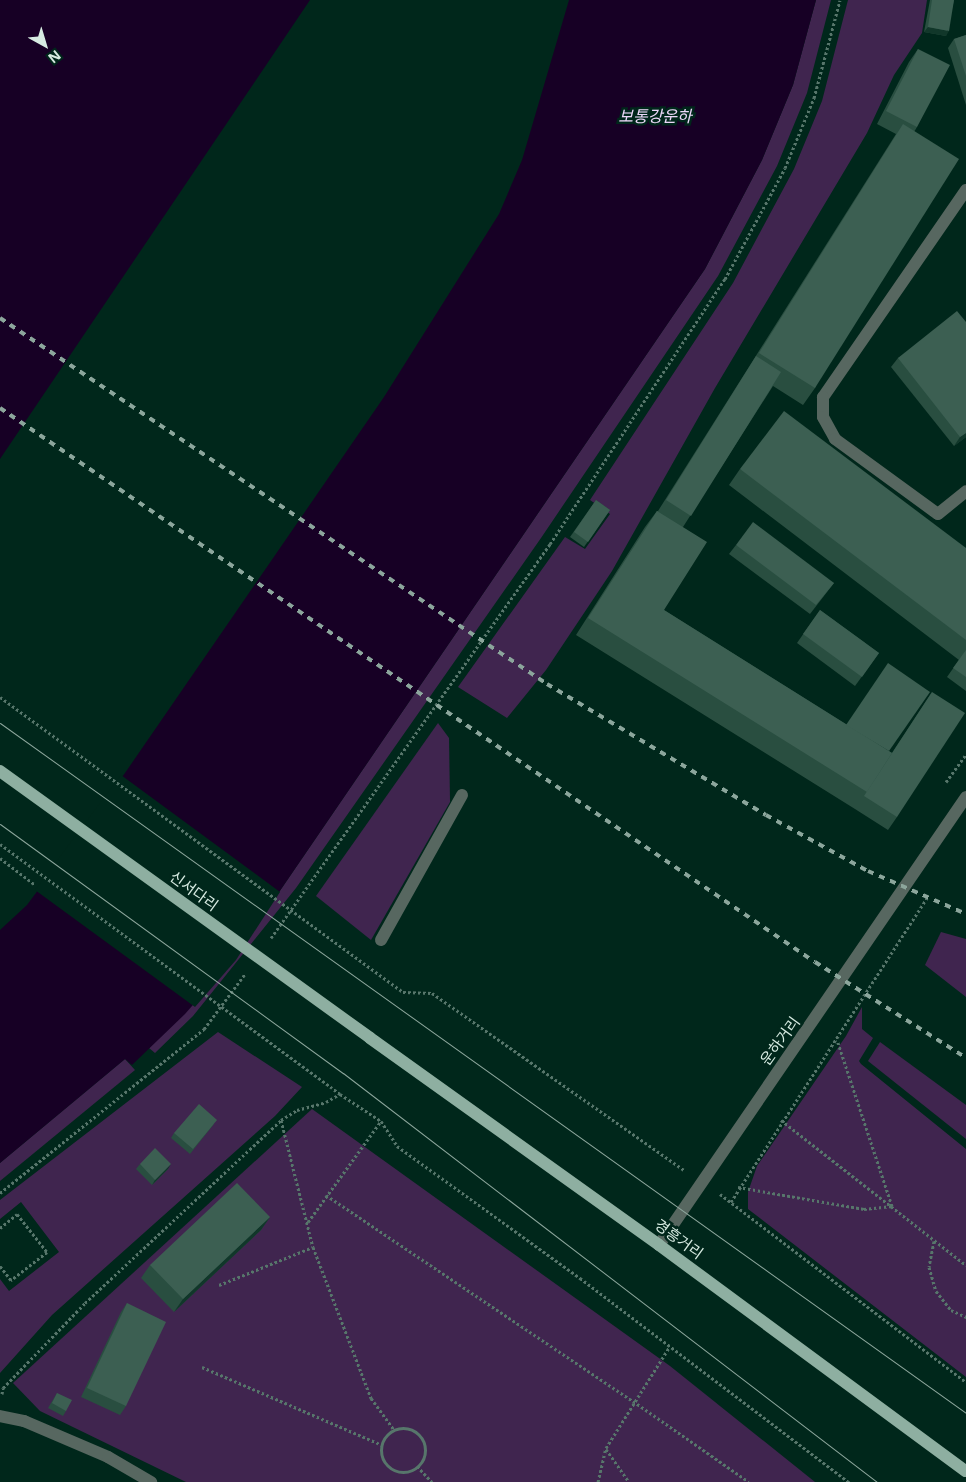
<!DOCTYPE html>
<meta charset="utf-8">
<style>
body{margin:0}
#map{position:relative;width:966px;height:1482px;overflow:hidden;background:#00271b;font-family:"Open Sans","Noto Sans KR",sans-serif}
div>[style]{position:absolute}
.green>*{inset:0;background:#40254f}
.water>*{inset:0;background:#170025}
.pier>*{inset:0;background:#00271b}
.path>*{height:3px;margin-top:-1.5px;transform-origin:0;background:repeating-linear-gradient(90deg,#57766b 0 2.5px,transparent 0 5px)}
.path>.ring{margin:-1.5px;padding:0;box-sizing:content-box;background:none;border:3px solid #57766b;border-radius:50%}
.service>*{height:12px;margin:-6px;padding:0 6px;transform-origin:6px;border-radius:6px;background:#576760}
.minor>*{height:12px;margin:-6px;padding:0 6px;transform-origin:6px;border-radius:6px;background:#576760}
.tertiary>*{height:12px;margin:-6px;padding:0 6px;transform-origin:6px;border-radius:6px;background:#576760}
.primary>*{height:12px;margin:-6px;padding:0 6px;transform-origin:6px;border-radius:6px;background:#8eafa1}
.tram>*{height:1px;margin:-0.5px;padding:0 0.5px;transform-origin:0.5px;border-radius:0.5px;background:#8ca69c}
.rail>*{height:4px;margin-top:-2px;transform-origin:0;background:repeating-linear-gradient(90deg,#8ca69c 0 6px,transparent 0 12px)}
.path-bridge>*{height:3px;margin-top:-1.5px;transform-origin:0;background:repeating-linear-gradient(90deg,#57766b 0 2.5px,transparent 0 5px)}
.primary-bridge>*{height:12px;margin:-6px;padding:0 6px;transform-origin:6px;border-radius:6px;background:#8eafa1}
.wall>*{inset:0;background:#294e40}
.shaded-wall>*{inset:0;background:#11372a}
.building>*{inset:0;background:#3c5f52}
span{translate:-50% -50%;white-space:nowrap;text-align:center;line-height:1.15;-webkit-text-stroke:5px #00271b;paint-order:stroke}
.street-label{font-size:15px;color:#d7ebe2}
.water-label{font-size:16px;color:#ecd8f9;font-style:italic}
.north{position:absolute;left:20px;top:20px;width:50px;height:50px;-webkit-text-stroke:4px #00271b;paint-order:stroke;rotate:141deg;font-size:14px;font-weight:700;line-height:20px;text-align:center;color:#d7ebe2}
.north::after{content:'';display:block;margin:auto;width:18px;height:22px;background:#d7ebe2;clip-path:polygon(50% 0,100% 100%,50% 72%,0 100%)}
</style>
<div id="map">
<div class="green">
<div style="clip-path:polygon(816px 0,831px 0,807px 93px,777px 166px,718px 276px,541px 538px,296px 888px,193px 1016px,155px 1053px,149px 1048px,234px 958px,705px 269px,762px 160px,793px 85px)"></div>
<div style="clip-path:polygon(848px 0,927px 0,922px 33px,894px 75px,867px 133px,715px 388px,612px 571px,546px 670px,507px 718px,458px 687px,565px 537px,585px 549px,610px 514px,590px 500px,733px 283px,794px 169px,822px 101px)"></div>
<div style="clip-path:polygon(438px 723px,449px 738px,450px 802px,371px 940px,316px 896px)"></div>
<div style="clip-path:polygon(941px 932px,966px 939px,966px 997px,925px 965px)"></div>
<div style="clip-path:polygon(862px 1007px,862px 1029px,873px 1038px,859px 1061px,861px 1064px,966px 1149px,966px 1377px,748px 1209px,748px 1192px,757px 1166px,846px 1036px)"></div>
<div style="clip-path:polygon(218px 1032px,302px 1087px,275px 1116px,52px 1315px,0 1373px,0 1279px,9px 1291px,59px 1252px,21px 1202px,0 1219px,0 1200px)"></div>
<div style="clip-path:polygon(880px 1042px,966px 1105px,966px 1139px,868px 1061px)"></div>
<div style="clip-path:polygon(125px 1059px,135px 1070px,0 1181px,0 1163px)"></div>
<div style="clip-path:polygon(312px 1109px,670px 1366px,815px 1482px,186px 1482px,40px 1411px,13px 1383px)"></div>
</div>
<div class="water">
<div style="clip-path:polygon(0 0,310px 0,0 459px)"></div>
<div style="clip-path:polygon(569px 0,816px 0,793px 85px,762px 160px,705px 269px,234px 958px,185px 1014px,132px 1065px,125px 1059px,0 1163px,0 930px,27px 905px,125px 773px,384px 397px,499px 214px,522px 160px)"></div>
</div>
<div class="pier">
<div style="clip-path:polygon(121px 775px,280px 892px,236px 960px,195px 1007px,35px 890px)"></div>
</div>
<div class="path">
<div style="left:946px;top:782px;width:34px;rotate:-54deg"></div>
<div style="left:0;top:858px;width:43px;rotate:37.4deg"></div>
<div style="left:271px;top:938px;width:483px;rotate:-54.7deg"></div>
<div style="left:550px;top:544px;width:318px;rotate:-56.6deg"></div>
<div style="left:725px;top:279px;width:126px;rotate:-61.6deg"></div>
<div style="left:785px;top:168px;width:76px;rotate:-67.5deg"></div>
<div style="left:814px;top:98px;width:101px;rotate:-75.1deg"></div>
<div style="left:403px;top:992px;width:29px;rotate:2deg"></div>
<div style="left:432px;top:993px;width:308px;rotate:35.1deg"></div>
<div style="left:340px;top:1094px;width:49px;rotate:33.4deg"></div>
<div style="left:381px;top:1121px;width:30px;rotate:57deg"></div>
<div style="left:397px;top:1146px;width:226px;rotate:35.8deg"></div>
<div style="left:580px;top:1278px;width:338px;rotate:37.2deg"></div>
<div style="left:281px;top:1120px;width:131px;rotate:75.9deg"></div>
<div style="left:313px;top:1247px;width:162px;rotate:69deg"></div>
<div style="left:371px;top:1398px;width:39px;rotate:54deg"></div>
<div style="left:781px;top:1120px;width:235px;rotate:38.1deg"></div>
<div style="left:738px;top:1187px;width:128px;rotate:9.9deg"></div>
<div style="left:864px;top:1209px;width:28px;rotate:-6deg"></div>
<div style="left:892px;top:1206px;width:175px;rotate:-108.3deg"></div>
<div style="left:0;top:1193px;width:262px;rotate:-38.8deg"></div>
<div style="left:204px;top:1029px;width:69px;rotate:-53.3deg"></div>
<div style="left:720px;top:1194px;width:310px;rotate:37.4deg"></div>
<div style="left:326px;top:1195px;width:370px;rotate:33.9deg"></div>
<div style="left:633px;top:1401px;width:141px;rotate:34.9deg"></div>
<div style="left:731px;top:1202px;width:362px;rotate:-57.2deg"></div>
<div style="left:308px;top:1222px;width:125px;rotate:-54.1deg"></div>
<div style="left:0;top:1228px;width:22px;rotate:-39deg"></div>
<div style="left:17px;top:1214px;width:48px;rotate:51.7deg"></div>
<div style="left:47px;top:1252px;width:46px;rotate:142.1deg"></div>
<div style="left:11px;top:1280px;width:18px;rotate:-128deg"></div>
<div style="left:934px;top:1241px;width:26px;rotate:101deg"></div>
<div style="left:929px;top:1267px;width:25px;rotate:74deg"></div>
<div style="left:936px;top:1291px;width:24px;rotate:52deg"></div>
<div style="left:951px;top:1310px;width:17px;rotate:25deg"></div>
<div style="left:219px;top:1285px;width:101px;rotate:-22deg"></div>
<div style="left:202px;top:1367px;width:196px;rotate:23.4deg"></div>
<div style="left:2px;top:1394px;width:6px;rotate:-81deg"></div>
<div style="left:3px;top:1388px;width:118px;rotate:-46deg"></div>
<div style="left:85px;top:1303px;width:268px;rotate:-43deg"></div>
<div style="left:281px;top:1120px;width:19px;rotate:-32deg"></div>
<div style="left:297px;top:1110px;width:30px;rotate:-15deg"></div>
<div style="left:326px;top:1102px;width:16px;rotate:-30deg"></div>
<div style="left:340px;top:1094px;width:10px;rotate:-143deg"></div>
<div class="ring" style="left:381px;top:1428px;width:41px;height:41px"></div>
<div style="left:606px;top:1449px;width:40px;rotate:55.1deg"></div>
<div style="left:417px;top:1466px;width:22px;rotate:47deg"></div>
<div style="left:598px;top:1482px;width:35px;rotate:-77deg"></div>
<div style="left:606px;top:1448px;width:120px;rotate:-57.9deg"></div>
</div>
<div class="service">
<div style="left:966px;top:190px;width:252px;rotate:124.6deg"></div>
<div style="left:823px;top:397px;width:20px;rotate:90deg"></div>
<div style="left:823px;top:417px;width:25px;rotate:61deg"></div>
<div style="left:835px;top:439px;width:127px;rotate:36.1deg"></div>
<div style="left:938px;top:514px;width:36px;rotate:-39deg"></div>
<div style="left:381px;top:940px;width:166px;rotate:-60.8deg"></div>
</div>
<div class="minor">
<div style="left:0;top:1416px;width:25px;rotate:12deg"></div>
<div style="left:24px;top:1421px;width:91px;rotate:23.2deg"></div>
<div style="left:108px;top:1457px;width:50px;rotate:30.2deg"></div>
</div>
<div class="tertiary">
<div style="left:659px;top:1245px;width:543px;rotate:-55.58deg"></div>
</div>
<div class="primary">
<div style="left:370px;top:1038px;width:355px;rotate:35.6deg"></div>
<div style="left:659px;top:1245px;width:381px;rotate:36.4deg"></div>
</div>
<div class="tram">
<div style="left:0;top:723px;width:1187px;rotate:35.54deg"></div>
<div style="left:0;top:824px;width:424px;rotate:36deg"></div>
<div style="left:343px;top:1073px;width:673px;rotate:37.45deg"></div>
</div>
<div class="rail">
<div style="left:0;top:318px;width:658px;rotate:33.79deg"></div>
<div style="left:547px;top:684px;width:255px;rotate:30.9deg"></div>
<div style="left:766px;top:815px;width:116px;rotate:28.8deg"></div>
<div style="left:868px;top:871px;width:107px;rotate:23.7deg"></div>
<div style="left:0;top:408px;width:985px;rotate:34.21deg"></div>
<div style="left:815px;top:962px;width:179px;rotate:32.4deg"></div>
</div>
<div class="path-bridge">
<div style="left:0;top:697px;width:499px;rotate:36.2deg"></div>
<div style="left:0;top:844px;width:412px;rotate:36.3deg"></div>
</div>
<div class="primary-bridge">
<div style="left:0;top:771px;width:456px;rotate:35.8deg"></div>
</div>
<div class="wall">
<div style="clip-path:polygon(930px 0,954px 0,946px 36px,924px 32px)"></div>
<div style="clip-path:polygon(966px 35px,966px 105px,948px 48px,954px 39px)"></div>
<div style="clip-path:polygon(918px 49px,917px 127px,914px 132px,815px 388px,803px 405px,773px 386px,683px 527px,664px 610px,892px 753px,932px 692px,897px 817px,888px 830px,855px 809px,576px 635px,645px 527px,657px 511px,658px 511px,896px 134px,877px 124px,909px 62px)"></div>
<div style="clip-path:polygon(966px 322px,966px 437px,954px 446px,891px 367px,898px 358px)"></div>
<div style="clip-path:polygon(740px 469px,966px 548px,966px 691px,947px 677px,959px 660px,729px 485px)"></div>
<div style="clip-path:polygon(596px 500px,610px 510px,584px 547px,570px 537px)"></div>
<div style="clip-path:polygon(736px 545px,834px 583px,810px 614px,729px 554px)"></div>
<div style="clip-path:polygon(820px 610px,879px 653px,855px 686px,797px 643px)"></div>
<div style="clip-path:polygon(214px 1124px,190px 1154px,171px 1138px,174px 1133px)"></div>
<div style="clip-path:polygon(140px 1164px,168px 1169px,152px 1185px,136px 1169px)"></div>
<div style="clip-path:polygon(270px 1217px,261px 1230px,174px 1312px,141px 1278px,150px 1265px)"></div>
<div style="clip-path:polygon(127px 1303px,126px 1406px,120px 1415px,81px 1397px,121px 1312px)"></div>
<div style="clip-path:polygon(57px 1393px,66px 1411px,63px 1416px,48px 1408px)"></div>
</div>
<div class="shaded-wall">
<div style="clip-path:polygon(928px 27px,949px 31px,946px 36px,924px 32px)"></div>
<div style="clip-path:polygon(966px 433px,966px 437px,954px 446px,960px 437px)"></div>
<div style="clip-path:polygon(171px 1164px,168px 1169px,152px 1185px,155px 1180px)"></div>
<div style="clip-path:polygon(270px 1217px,261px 1230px,174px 1312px,183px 1299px)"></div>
</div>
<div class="building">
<div style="clip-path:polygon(932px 0,954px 0,949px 31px,928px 27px)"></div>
<div style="clip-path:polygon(966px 35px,966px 76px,954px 39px)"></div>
<div style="clip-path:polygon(918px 49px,950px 65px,917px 127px,886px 111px)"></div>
<div style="clip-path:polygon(903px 124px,959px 159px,815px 388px,759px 353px)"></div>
<div style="clip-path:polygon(957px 311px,966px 322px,966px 433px,960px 437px,898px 358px)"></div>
<div style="clip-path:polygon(756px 356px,781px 372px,691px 516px,666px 500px)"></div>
<div style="clip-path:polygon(784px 411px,966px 548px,966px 640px,740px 469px)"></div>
<div style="clip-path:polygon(596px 500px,610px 510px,588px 542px,574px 532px)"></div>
<div style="clip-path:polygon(657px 511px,707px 542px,664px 610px,892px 753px,867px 792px,588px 618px)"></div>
<div style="clip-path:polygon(753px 522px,834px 583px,816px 605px,736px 545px)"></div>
<div style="clip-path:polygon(820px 610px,879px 653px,862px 677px,803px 634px)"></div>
<div style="clip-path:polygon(966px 650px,966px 677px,953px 668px)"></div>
<div style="clip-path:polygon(888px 663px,930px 692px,889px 751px,846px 725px)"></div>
<div style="clip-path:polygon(932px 692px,965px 713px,897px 817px,864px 796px)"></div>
<div style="clip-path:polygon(199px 1104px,217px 1120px,193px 1149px,174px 1133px)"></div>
<div style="clip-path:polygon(155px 1148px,171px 1164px,155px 1180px,140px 1164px)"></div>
<div style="clip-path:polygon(237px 1183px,270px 1217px,183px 1299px,150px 1265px)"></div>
<div style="clip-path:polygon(127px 1303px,166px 1322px,126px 1406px,87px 1388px)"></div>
<div style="clip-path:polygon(57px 1393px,72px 1400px,66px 1411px,52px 1403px)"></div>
</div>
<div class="street-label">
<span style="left:194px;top:891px;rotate:36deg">신서다리</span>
<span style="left:780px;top:1041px;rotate:-54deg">운하거리</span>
<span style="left:679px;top:1239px;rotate:36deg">경흥거리</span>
</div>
<div class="water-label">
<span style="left:655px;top:116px">보통강운하</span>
</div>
<div class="north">N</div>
</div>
